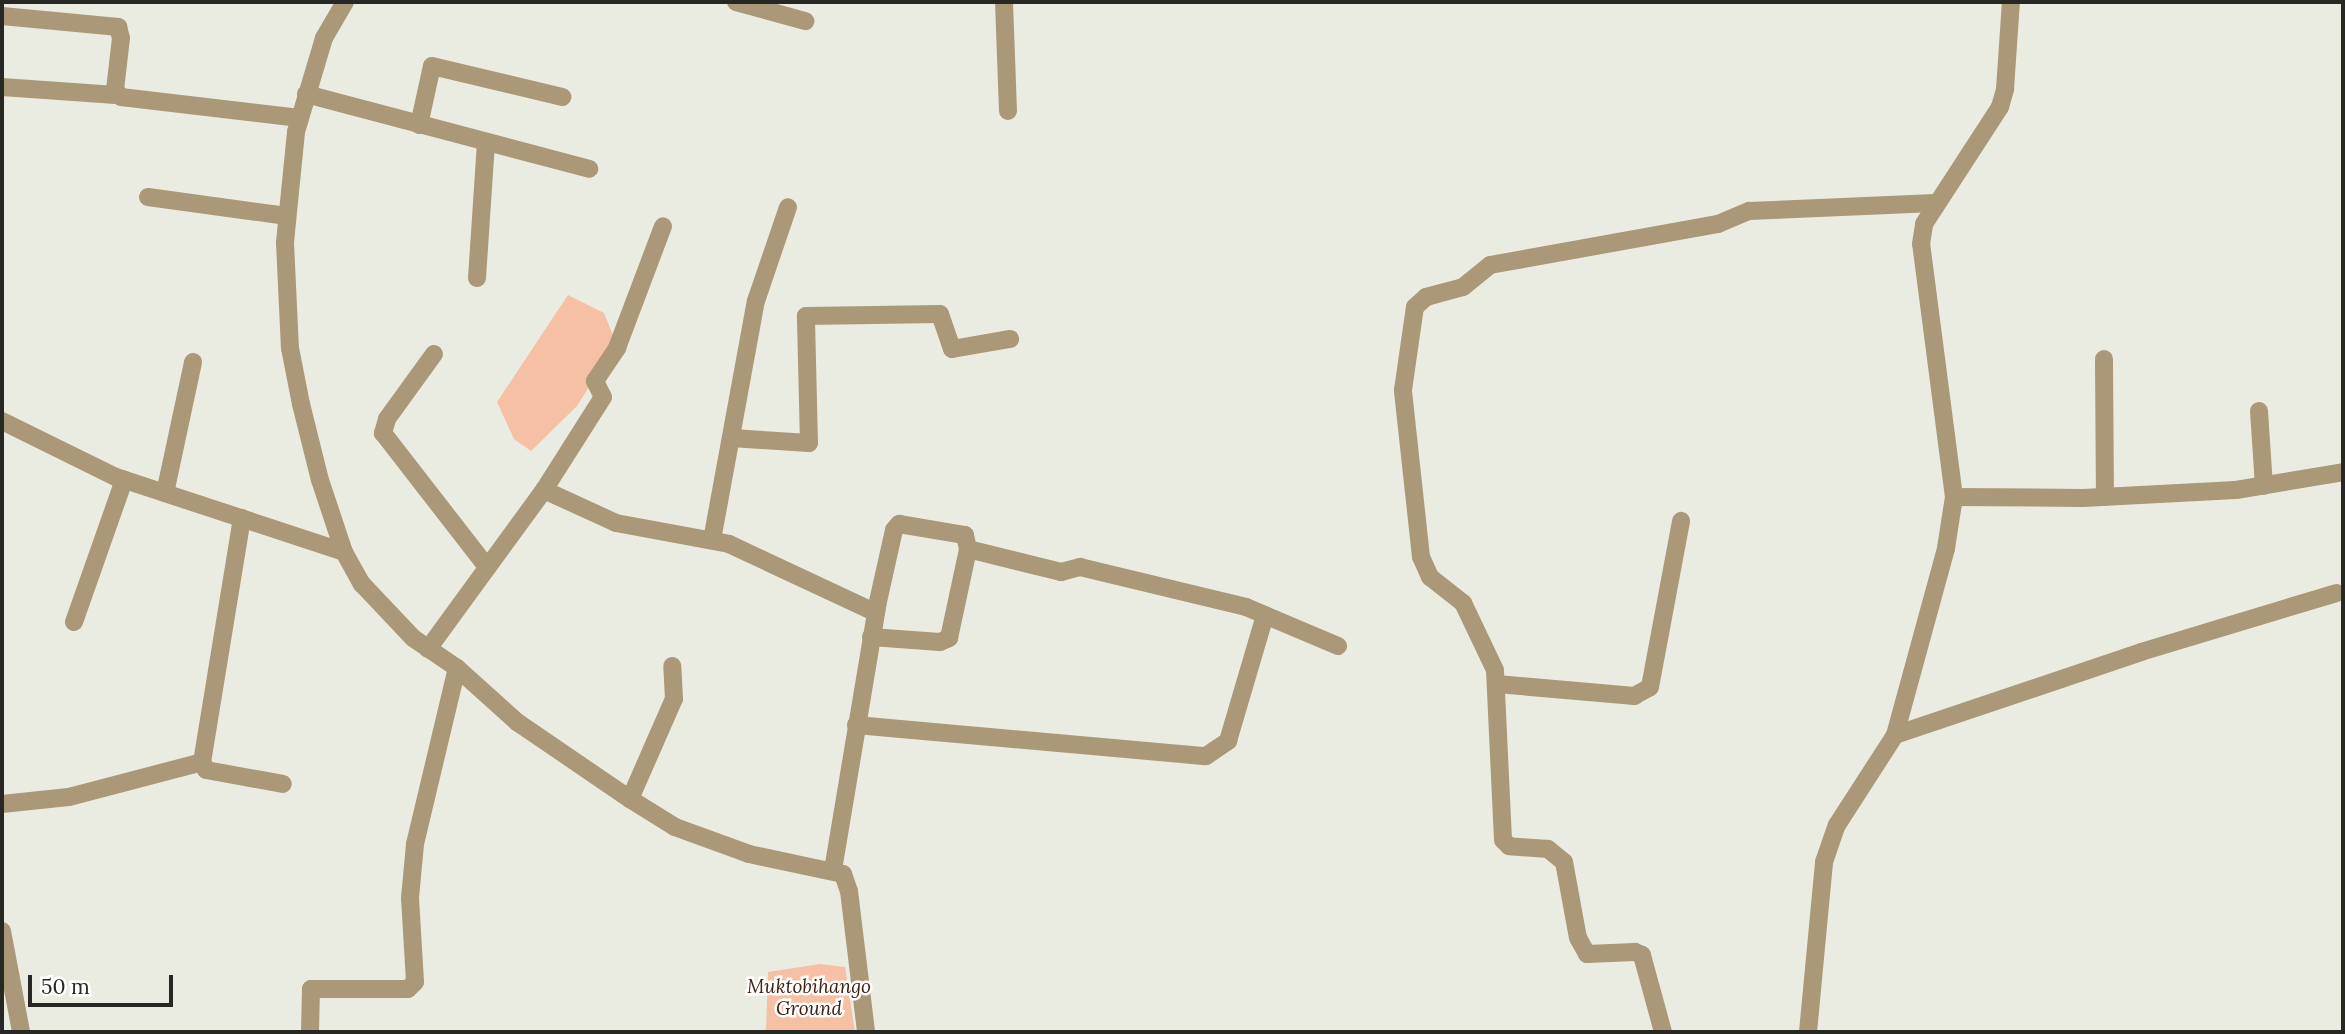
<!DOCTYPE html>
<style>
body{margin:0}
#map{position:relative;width:2345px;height:1034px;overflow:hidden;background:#ebece1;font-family:Lora,serif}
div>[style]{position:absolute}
.green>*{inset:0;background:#f5c0a4}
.minor>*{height:18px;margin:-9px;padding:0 9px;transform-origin:9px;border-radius:9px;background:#ab9878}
span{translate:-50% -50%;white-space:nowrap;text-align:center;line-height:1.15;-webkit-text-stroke:5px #fff;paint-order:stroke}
.park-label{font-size:19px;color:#40200e;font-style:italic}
.frame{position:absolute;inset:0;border:4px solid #272824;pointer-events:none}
.scale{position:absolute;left:28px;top:975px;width:145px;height:32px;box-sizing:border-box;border:4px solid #272824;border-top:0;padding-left:9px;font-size:21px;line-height:24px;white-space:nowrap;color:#272824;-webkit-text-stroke:5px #fff;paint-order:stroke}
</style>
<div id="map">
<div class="green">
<div style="clip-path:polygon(568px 295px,604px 313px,616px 343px,577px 406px,531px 451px,514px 439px,497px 402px)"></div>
<div style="clip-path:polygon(820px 964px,845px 967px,855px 1032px,766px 1032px,768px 972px)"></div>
</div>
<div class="minor">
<div style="left:345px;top:2px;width:42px;rotate:120.3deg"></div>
<div style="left:324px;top:38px;width:98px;rotate:106.6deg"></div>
<div style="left:296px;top:132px;width:112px;rotate:95.7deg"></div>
<div style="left:285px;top:243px;width:105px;rotate:87.3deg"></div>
<div style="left:290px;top:348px;width:57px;rotate:78.9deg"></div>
<div style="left:301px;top:404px;width:78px;rotate:76deg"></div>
<div style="left:320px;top:480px;width:76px;rotate:71.6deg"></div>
<div style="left:344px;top:552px;width:37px;rotate:61deg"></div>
<div style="left:362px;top:584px;width:74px;rotate:46.6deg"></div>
<div style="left:413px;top:638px;width:53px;rotate:34.3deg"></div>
<div style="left:457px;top:668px;width:81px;rotate:42deg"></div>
<div style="left:517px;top:722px;width:137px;rotate:34.3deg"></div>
<div style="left:630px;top:799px;width:53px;rotate:31.9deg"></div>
<div style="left:675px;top:827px;width:79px;rotate:20deg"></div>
<div style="left:749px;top:854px;width:96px;rotate:12deg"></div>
<div style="left:843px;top:874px;width:18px;rotate:71deg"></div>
<div style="left:849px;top:891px;width:142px;rotate:83.1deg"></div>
<div style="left:736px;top:2px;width:72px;rotate:15.4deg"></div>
<div style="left:1004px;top:2px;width:109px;rotate:87.9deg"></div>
<div style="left:2px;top:16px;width:117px;rotate:5.4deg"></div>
<div style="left:118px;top:27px;width:11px;rotate:75deg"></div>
<div style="left:121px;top:38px;width:52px;rotate:96.6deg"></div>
<div style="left:115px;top:90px;width:9px;rotate:49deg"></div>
<div style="left:121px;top:97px;width:180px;rotate:6.7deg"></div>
<div style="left:2px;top:87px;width:114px;rotate:4deg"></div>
<div style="left:306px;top:94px;width:293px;rotate:14.8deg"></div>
<div style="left:419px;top:125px;width:60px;rotate:-77.6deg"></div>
<div style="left:432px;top:66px;width:134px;rotate:13.4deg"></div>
<div style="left:148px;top:197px;width:140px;rotate:7.8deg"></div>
<div style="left:477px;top:278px;width:135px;rotate:-86.2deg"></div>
<div style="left:434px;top:354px;width:80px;rotate:125.9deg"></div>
<div style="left:387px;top:419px;width:15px;rotate:106deg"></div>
<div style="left:383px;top:433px;width:170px;rotate:52.2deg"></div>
<div style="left:2104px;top:359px;width:138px;rotate:89.6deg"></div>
<div style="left:2259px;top:411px;width:75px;rotate:86.2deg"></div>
<div style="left:2px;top:421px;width:127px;rotate:26.2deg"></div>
<div style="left:116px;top:477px;width:240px;rotate:18.2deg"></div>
<div style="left:731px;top:438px;width:78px;rotate:3.7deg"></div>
<div style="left:809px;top:443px;width:127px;rotate:-91.4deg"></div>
<div style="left:806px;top:316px;width:134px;rotate:-0.9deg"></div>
<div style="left:940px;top:314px;width:37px;rotate:71deg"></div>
<div style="left:952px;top:349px;width:59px;rotate:-9.8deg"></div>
<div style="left:544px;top:490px;width:110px;rotate:-57.6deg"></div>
<div style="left:603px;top:397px;width:18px;rotate:-117deg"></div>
<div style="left:595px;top:381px;width:40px;rotate:-56deg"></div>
<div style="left:617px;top:348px;width:130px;rotate:-69.3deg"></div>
<div style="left:165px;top:493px;width:134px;rotate:-77.9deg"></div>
<div style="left:1954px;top:497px;width:129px;rotate:0.4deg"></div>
<div style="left:2083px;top:498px;width:153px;rotate:-3deg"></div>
<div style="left:2236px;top:490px;width:109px;rotate:-9.5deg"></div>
<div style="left:242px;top:518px;width:247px;rotate:99.3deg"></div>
<div style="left:202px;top:762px;width:9px;rotate:63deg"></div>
<div style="left:206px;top:770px;width:78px;rotate:10.3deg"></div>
<div style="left:712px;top:540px;width:243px;rotate:-79.6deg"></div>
<div style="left:756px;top:301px;width:99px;rotate:-71.2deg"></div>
<div style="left:74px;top:622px;width:151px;rotate:-70.6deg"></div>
<div style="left:871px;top:637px;width:69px;rotate:4.1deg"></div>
<div style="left:940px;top:642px;width:10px;rotate:-24deg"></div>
<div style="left:949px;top:638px;width:91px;rotate:-77.9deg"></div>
<div style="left:428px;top:649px;width:197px;rotate:-53.9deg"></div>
<div style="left:544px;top:490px;width:79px;rotate:24.6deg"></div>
<div style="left:616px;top:523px;width:115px;rotate:10.5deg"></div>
<div style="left:729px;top:544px;width:162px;rotate:25.1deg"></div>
<div style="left:1497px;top:684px;width:138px;rotate:5deg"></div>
<div style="left:1634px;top:696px;width:18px;rotate:-29deg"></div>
<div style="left:1650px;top:687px;width:169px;rotate:-79.4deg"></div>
<div style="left:856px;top:725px;width:351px;rotate:5.1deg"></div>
<div style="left:1206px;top:756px;width:27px;rotate:-34deg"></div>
<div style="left:1228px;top:741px;width:131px;rotate:-73.6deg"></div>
<div style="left:1895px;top:735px;width:260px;rotate:-18.6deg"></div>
<div style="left:2141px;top:652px;width:204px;rotate:-16.8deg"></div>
<div style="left:630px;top:799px;width:109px;rotate:-66.3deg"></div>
<div style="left:674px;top:699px;width:33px;rotate:-93deg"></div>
<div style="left:2px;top:804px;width:67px;rotate:-6deg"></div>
<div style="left:69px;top:797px;width:138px;rotate:-14.7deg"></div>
<div style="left:833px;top:870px;width:268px;rotate:-80.5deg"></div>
<div style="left:877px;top:606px;width:78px;rotate:-77.4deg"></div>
<div style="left:894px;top:530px;width:8px;rotate:-50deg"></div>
<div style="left:899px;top:524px;width:67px;rotate:9.5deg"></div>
<div style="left:965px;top:535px;width:14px;rotate:78deg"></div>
<div style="left:968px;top:549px;width:96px;rotate:13.9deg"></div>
<div style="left:1061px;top:572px;width:20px;rotate:-15deg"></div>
<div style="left:1080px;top:567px;width:171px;rotate:13.5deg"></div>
<div style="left:1246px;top:607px;width:100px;rotate:23deg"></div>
<div style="left:2px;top:931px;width:103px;rotate:79.3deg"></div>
<div style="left:310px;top:1032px;width:43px;rotate:-88.7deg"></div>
<div style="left:311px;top:989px;width:97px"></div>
<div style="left:408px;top:989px;width:10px;rotate:-45deg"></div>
<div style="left:415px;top:982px;width:84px;rotate:-93.4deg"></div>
<div style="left:410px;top:898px;width:54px;rotate:-84.7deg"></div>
<div style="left:415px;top:844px;width:181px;rotate:-76.6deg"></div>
<div style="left:1663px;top:1032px;width:80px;rotate:-105.3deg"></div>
<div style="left:1642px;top:955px;width:8px;rotate:-157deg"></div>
<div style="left:1635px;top:952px;width:48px;rotate:177.6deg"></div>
<div style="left:1587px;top:954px;width:18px;rotate:-119deg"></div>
<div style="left:1578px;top:938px;width:77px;rotate:-100.4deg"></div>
<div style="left:1564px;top:862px;width:21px;rotate:-141deg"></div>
<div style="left:1548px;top:849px;width:39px;rotate:-176deg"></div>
<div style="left:1509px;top:846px;width:8px;rotate:-135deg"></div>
<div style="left:1503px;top:840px;width:170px;rotate:-92.7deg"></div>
<div style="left:1495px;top:670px;width:74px;rotate:-115.5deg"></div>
<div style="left:1463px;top:603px;width:42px;rotate:-141.8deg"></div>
<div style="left:1430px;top:577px;width:22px;rotate:-114deg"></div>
<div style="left:1421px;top:557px;width:168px;rotate:-96.2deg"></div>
<div style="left:1403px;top:390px;width:84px;rotate:-81.8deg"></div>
<div style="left:1415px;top:307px;width:15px;rotate:-42deg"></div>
<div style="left:1426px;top:297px;width:38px;rotate:-15deg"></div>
<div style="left:1463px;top:287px;width:35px;rotate:-39deg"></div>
<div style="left:1490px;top:265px;width:232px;rotate:-10.2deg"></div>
<div style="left:1718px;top:224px;width:34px;rotate:-23deg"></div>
<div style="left:1749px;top:211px;width:186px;rotate:-2.5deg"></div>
<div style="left:1808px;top:1032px;width:171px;rotate:-84.6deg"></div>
<div style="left:1824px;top:862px;width:39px;rotate:-71deg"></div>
<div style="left:1837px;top:825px;width:107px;rotate:-57.2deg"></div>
<div style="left:1895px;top:735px;width:194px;rotate:-74.7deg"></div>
<div style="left:1946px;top:548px;width:52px;rotate:-81.1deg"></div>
<div style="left:1954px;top:497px;width:255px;rotate:-97.4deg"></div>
<div style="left:1921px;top:244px;width:20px;rotate:-81deg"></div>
<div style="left:1924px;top:224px;width:140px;rotate:-57deg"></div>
<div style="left:2000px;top:107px;width:19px;rotate:-74deg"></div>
<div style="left:2005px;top:89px;width:87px;rotate:-86.1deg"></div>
</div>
<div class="park-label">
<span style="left:809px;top:998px">Muktobihango<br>Ground</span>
</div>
<div class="frame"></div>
<div class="scale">50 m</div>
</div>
